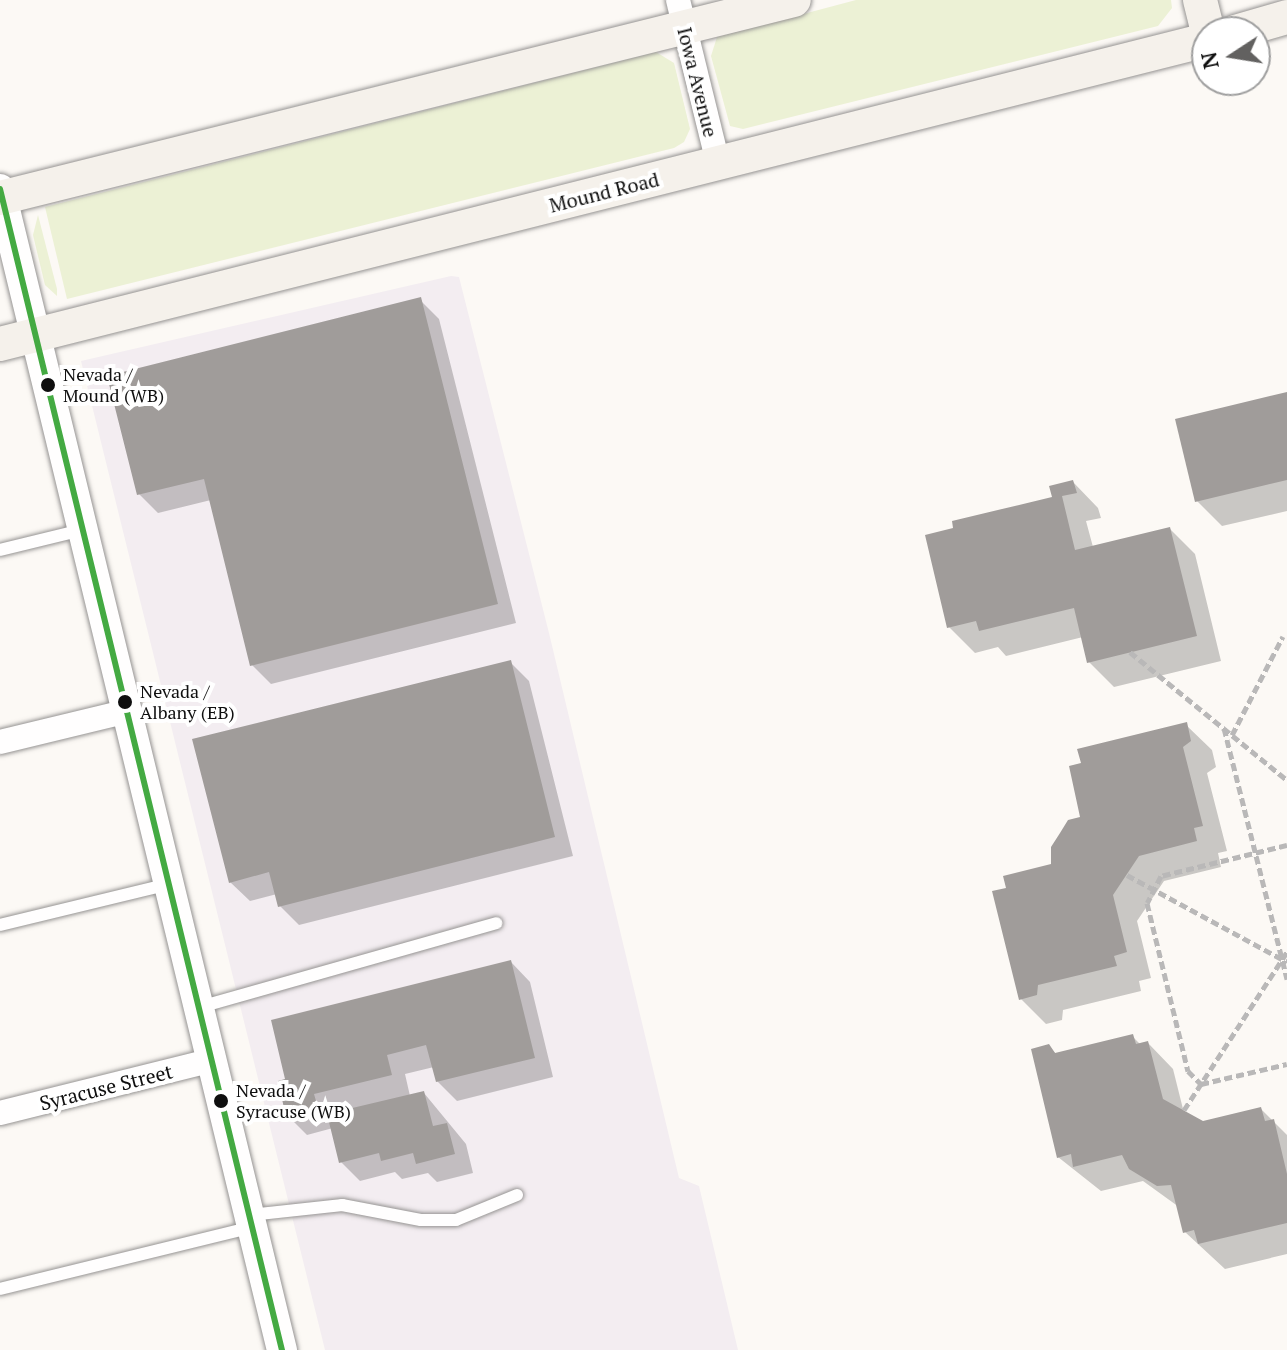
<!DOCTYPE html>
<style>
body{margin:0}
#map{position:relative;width:1287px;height:1350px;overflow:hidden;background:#fcf9f5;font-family:"PT Serif",serif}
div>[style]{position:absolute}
.industrial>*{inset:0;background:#f3edf1}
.green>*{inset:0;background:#ecf1d5}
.shadow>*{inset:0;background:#0003}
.building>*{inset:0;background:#a09c9a}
.path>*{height:5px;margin-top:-2.5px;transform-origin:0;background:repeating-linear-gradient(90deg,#b9b8b8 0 8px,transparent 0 12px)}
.roads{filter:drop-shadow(0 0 2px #969493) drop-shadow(0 0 2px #969493)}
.service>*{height:12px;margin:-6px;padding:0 6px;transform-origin:6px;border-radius:6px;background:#fffefe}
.minor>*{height:24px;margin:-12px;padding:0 12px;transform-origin:12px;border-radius:12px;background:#fffefe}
.tertiary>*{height:30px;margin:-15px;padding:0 15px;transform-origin:15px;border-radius:15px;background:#fffefe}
.secondary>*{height:34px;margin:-17px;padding:0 17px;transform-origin:17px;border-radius:17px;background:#f5f1eb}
.bus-1>*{height:6px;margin:-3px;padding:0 3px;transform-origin:3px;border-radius:3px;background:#44aa42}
.dots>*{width:22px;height:22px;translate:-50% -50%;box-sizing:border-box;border:4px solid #fff;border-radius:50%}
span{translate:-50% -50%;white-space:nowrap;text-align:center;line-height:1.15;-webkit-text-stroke:8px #fff;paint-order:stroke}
.bus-label{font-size:18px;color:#0f0f0f}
.left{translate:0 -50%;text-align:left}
.street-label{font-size:20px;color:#0f0f0f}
.north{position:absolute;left:1191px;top:16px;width:80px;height:80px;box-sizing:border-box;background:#fff;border:2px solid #9f9f9f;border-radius:50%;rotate:258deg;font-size:22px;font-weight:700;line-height:32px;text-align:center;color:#0f0f0f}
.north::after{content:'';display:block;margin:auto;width:28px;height:36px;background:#626160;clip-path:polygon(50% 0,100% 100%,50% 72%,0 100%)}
</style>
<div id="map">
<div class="industrial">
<div style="clip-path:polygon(451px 276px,459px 277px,549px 633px,679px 1178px,699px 1186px,738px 1350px,325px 1350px,81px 361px)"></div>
</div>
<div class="green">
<div style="clip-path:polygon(856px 0,1171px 0,1172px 8px,1158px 26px,743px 129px,730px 126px,711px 56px,717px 37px)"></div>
<div style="clip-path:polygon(656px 52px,674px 63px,690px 129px,684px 142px,674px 148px,67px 299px,45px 207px)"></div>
<div style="clip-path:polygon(38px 215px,57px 289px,57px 296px,45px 285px,33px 235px)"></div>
</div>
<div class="shadow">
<div style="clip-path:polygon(420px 300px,439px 319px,516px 623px,271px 684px,252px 665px,211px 500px,158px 513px,139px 494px)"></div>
<div style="clip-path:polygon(1287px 395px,1287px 511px,1222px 526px,1197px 501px)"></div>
<div style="clip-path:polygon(1073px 482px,1098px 508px,1101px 518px,1086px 521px,1093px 547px,1170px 529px,1195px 554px,1221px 661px,1114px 687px,1089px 662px,1083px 637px,1006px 656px,998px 647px,975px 653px,949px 627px)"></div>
<div style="clip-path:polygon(510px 662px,529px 681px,573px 856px,299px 925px,280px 906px,277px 894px,250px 901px,230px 882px)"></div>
<div style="clip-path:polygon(1186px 725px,1212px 750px,1216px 767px,1207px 773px,1227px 851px,1218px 853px,1221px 867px,1164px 881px,1137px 921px,1151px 978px,1139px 981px,1141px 991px,1063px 1010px,1062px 1020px,1046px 1024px,1021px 999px,1008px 889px,1053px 865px,1082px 819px)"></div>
<div style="clip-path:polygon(511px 962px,530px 982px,553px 1077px,457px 1101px,437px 1081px,434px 1067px,405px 1074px,410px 1096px,424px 1093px,466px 1144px,473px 1173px,437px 1182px,428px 1173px,402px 1179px,395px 1172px,360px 1181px,341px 1162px,333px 1128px,307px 1135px,288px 1116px,280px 1082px)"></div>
<div style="clip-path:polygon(1132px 1036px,1141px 1045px,1148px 1043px,1173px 1069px,1184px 1113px,1203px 1123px,1261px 1109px,1287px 1135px,1287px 1254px,1225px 1269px,1185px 1232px,1179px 1207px,1143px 1181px,1101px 1191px,1058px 1157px,1049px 1046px,1057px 1055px)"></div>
</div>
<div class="building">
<div style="clip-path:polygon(421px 297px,498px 604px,250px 666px,204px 479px,137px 495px,107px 376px)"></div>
<div style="clip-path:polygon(1287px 392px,1287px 480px,1195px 502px,1175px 419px)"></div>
<div style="clip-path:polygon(1073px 480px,1077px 493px,1062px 496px,1075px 550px,1170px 527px,1197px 636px,1087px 663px,1074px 608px,979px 631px,976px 621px,947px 628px,925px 535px,953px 528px,952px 521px,1052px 497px,1049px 486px)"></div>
<div style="clip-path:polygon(511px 660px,555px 837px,278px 907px,269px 872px,229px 883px,192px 739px)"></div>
<div style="clip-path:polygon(1187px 722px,1191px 741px,1183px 747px,1203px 826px,1194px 828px,1197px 841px,1139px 856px,1113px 895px,1127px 952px,1114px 956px,1117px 966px,1038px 985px,1037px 995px,1019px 1000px,992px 891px,1006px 888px,1003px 876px,1051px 864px,1051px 847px,1060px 833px,1068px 820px,1080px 817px,1069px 766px,1081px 763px,1077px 749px)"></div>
<div style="clip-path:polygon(511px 960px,535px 1058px,436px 1082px,426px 1045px,387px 1055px,392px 1075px,314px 1094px,318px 1108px,286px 1117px,278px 1081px,285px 1079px,271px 1020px)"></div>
<div style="clip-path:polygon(1133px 1034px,1136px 1044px,1148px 1041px,1163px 1099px,1203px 1121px,1261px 1107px,1265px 1121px,1274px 1119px,1287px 1174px,1287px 1223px,1198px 1244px,1194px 1230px,1183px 1233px,1171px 1185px,1157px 1186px,1129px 1169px,1122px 1155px,1073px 1167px,1071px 1154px,1057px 1158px,1031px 1049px,1049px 1044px,1055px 1053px)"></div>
<div style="clip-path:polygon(424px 1091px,433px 1126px,447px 1123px,455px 1154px,416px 1164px,413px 1153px,381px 1161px,379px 1153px,339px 1163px,327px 1114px)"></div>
</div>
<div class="path">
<div style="left:1130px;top:652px;width:203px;rotate:39.2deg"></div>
<div style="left:1224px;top:728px;width:259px;rotate:75.9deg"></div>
<div style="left:1232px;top:735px;width:111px;rotate:-62.7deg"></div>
<div style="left:1287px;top:845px;width:130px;rotate:166.2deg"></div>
<div style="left:1161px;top:876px;width:30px;rotate:117deg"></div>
<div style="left:1147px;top:903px;width:173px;rotate:76.3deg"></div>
<div style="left:1188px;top:1071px;width:18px;rotate:45deg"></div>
<div style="left:1201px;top:1084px;width:88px;rotate:-13.1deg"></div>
<div style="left:1127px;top:875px;width:182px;rotate:28.5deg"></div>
<div style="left:1184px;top:1110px;width:189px;rotate:-56.9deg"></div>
</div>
<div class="roads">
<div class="service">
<div style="left:0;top:550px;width:84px;rotate:-13.7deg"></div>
<div style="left:0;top:925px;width:175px;rotate:-13.6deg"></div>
<div style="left:200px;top:1007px;width:308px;rotate:-15.8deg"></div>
<div style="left:250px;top:1215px;width:93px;rotate:-6.2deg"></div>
<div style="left:342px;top:1205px;width:80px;rotate:10.8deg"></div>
<div style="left:421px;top:1220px;width:35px"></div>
<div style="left:456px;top:1220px;width:66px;rotate:-22.3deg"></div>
<div style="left:0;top:1289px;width:260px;rotate:-13.8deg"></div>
</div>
<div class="minor">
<div style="left:678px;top:0;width:168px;rotate:76.2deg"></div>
<div style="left:0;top:742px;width:132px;rotate:-13.6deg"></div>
<div style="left:0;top:1113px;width:219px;rotate:-14deg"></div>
</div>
<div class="tertiary">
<div style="left:0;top:189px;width:1195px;rotate:76.35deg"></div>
</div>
<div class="secondary">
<div style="left:1200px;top:0;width:33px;rotate:76deg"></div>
<div style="left:1235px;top:32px;width:54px;rotate:-16.1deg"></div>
<div style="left:0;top:198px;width:818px;rotate:-14deg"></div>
<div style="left:0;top:344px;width:1245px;rotate:-14.14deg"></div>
</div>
</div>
<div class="bus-1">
<div style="left:0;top:189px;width:1195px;rotate:76.35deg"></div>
</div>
<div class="dots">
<div style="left:48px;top:385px;background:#0f0f0f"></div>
<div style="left:125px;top:702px;background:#0f0f0f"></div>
<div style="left:221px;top:1101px;background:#0f0f0f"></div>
</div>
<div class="bus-label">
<span class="left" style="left:63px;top:385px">Nevada /<br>Mound (WB)</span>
<span class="left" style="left:140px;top:702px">Nevada /<br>Albany (EB)</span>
<span class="left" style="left:236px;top:1101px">Nevada /<br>Syracuse (WB)</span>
</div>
<div class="street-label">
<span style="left:698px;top:82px;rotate:76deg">Iowa Avenue</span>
<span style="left:604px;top:192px;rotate:-14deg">Mound Road</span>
<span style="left:106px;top:1087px;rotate:-14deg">Syracuse Street</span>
</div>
<div class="north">N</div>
</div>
